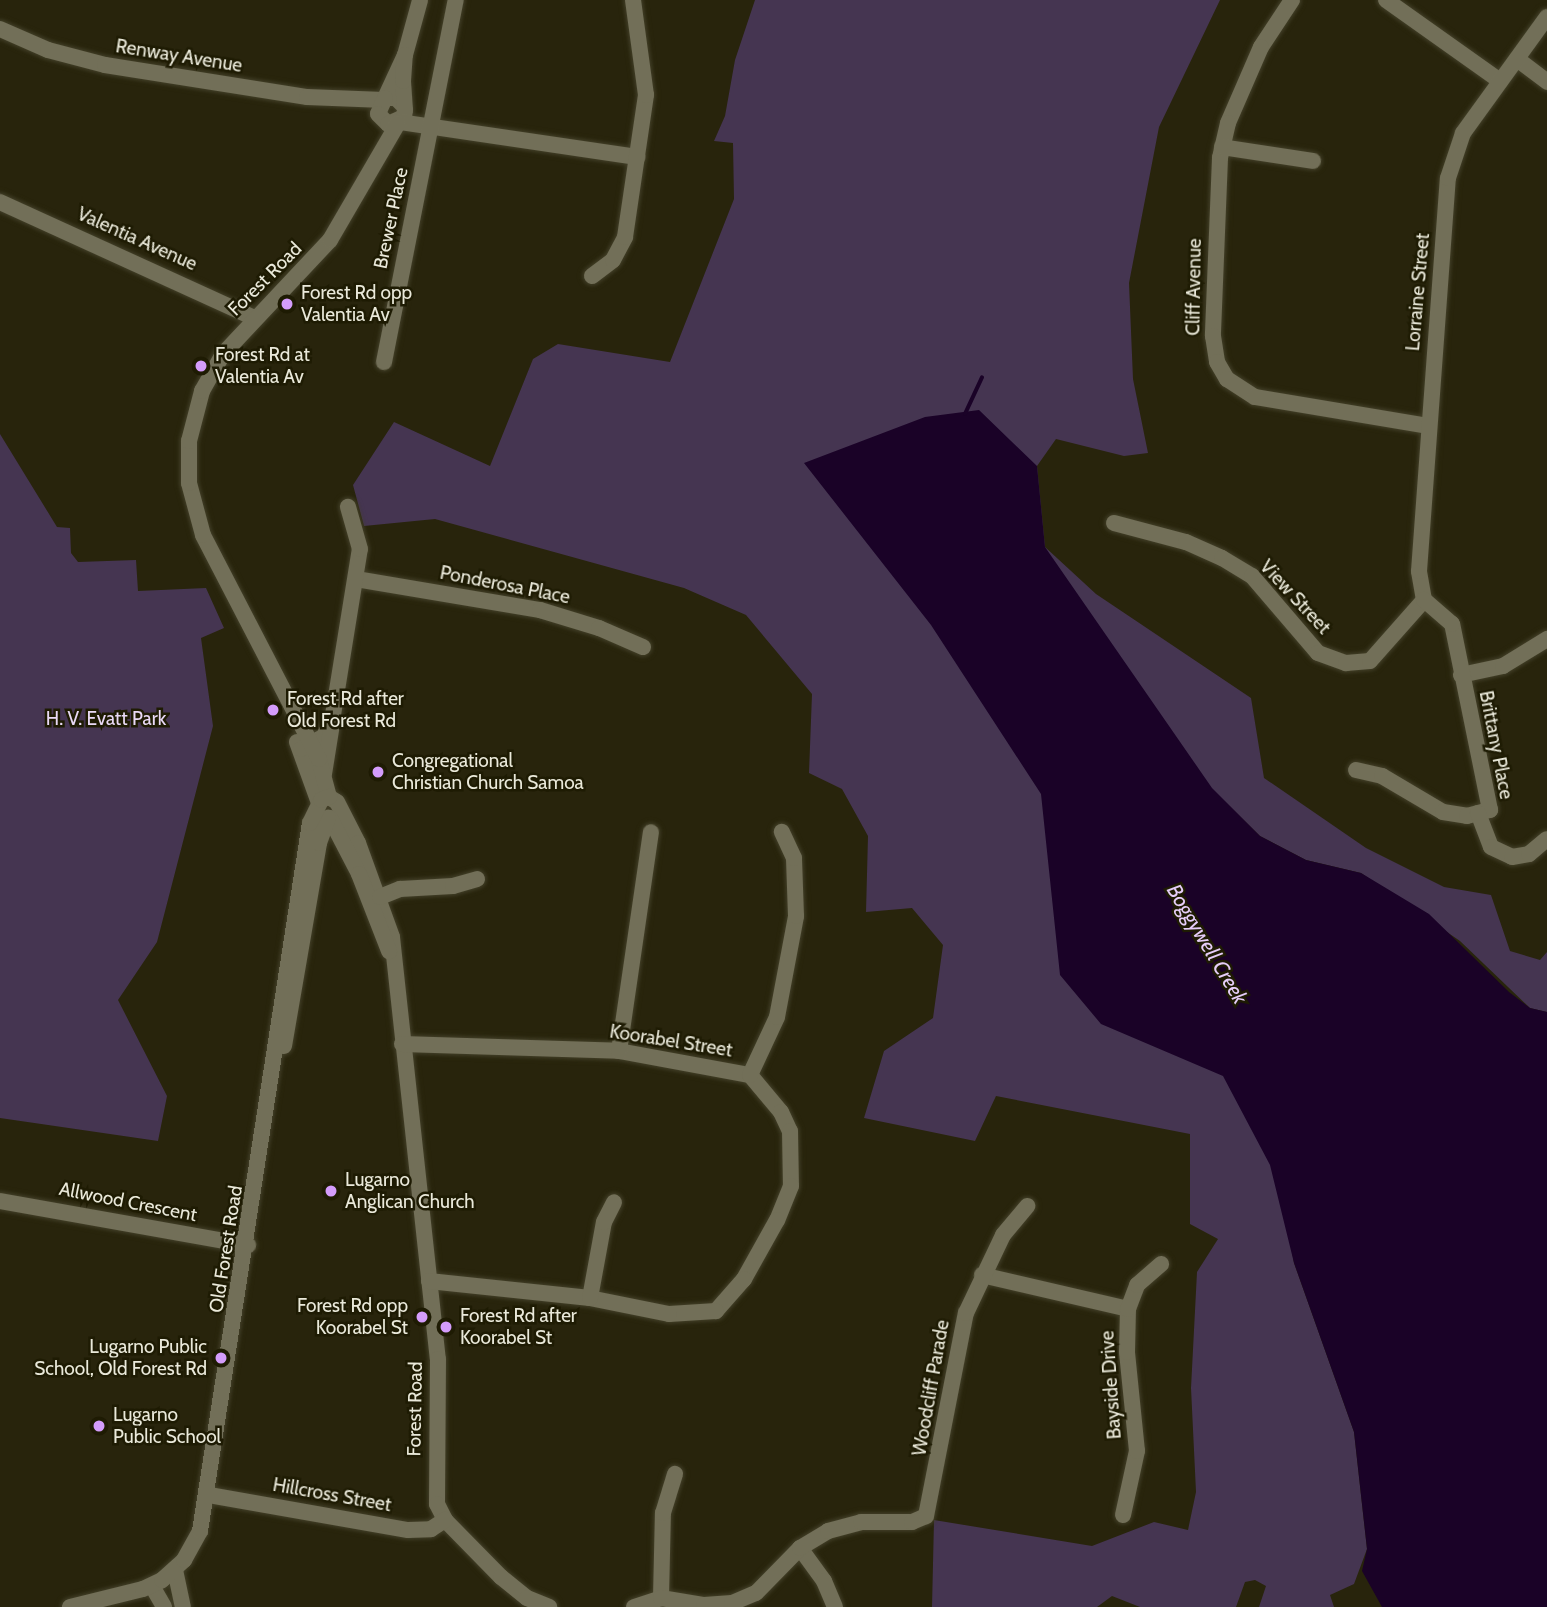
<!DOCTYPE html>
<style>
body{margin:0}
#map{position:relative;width:1547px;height:1607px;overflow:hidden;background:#28240c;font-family:Cabin,sans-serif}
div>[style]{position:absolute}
.green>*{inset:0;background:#453551}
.water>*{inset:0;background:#1a0227}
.stream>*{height:3.5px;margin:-1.75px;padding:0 1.75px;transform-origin:1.75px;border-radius:1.75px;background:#1a0227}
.roads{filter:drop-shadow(0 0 2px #434029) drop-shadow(0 0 2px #434029)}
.minor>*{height:16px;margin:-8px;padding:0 8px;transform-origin:8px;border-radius:8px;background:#726f58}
.dots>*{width:19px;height:19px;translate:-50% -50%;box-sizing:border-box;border:4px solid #1e1b03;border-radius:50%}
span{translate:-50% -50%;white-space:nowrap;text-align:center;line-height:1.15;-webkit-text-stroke:5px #1e1b03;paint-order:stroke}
.street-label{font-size:19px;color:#eae9da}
.poi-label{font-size:19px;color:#eae9da}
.left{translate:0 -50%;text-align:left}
.right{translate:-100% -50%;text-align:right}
.park-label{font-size:19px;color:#e9d9f6}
.water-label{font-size:21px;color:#e6cdf9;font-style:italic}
</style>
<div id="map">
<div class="green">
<div style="clip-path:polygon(755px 0,1220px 0,1159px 127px,1129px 283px,1133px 379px,1148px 453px,1124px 456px,1056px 439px,1037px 466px,1045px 547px,1096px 594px,1251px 698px,1264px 778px,1366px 848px,1444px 887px,1491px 895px,1510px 951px,1540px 960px,1547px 952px,1547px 1012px,1530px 1008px,1460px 941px,1361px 873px,1306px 860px,1260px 836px,1211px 788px,1137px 686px,1262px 1078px,1294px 1263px,1354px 1432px,1367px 1549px,1354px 1584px,1330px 1595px,1334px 1607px,1259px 1607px,1266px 1586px,1255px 1580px,1245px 1582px,1236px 1607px,1140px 1607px,1112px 1596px,1097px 1607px,932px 1607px,934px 1520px,1092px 1546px,1154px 1522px,1188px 1530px,1196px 1492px,1191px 1388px,1197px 1272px,1218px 1239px,1190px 1224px,1190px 1134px,996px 1096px,975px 1141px,864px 1118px,884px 1051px,933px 1018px,943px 945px,912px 908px,866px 912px,868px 836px,842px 789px,809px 773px,812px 694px,746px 615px,684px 588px,435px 519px,364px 526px,353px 485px,394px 422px,490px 466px,533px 359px,558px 344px,670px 362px,734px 199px,733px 143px,714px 141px,725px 116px,735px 60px)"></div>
<div style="clip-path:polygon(0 434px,57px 527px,70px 528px,71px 553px,78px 562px,136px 560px,138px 591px,206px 588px,224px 628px,201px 638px,213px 726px,157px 942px,118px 1000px,167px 1096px,158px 1141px,0 1118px)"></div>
</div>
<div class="water">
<div style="clip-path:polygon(979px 410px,1037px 466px,1045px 547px,1212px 788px,1260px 836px,1306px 860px,1361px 873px,1429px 914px,1509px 992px,1530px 1008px,1547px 1012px,1547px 1607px,1382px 1607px,1362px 1571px,1367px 1549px,1354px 1432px,1294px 1263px,1270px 1165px,1223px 1076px,1101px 1024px,1060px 975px,1041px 794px,931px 625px,804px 463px,925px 417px)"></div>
</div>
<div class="stream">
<div style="left:965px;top:414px;width:40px;rotate:-65deg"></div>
</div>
<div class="roads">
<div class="minor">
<div style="left:1292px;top:0;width:56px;rotate:123.4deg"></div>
<div style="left:1261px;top:47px;width:83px;rotate:113.5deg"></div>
<div style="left:1228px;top:123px;width:36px;rotate:103deg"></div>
<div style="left:1220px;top:158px;width:178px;rotate:92.3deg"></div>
<div style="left:1213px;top:336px;width:26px;rotate:81deg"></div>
<div style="left:1217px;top:362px;width:20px;rotate:60deg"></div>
<div style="left:1227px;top:379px;width:33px;rotate:33deg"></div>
<div style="left:1255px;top:397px;width:176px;rotate:9.5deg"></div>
<div style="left:1386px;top:0;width:140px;rotate:35.4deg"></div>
<div style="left:0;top:29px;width:52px;rotate:23.6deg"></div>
<div style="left:48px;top:50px;width:59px;rotate:14.7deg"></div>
<div style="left:105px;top:65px;width:205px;rotate:9deg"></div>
<div style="left:307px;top:97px;width:77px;rotate:2.2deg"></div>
<div style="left:1517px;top:59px;width:38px;rotate:37deg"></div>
<div style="left:385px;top:98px;width:47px;rotate:-65.1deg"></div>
<div style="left:405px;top:55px;width:57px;rotate:-74.7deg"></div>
<div style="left:404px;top:106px;width:11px;rotate:-135deg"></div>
<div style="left:396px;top:98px;width:11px;rotate:180deg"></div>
<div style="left:385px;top:98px;width:17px;rotate:114deg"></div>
<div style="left:378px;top:114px;width:14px;rotate:45deg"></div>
<div style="left:388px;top:124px;width:17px;rotate:-24deg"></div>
<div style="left:404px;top:117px;width:7px;rotate:-82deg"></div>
<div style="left:405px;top:110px;width:29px;rotate:-94deg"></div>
<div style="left:403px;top:81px;width:26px;rotate:-86deg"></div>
<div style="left:400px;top:122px;width:240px;rotate:8.4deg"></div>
<div style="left:1222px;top:147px;width:92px;rotate:8.7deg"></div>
<div style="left:0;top:202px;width:280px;rotate:24.5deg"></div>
<div style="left:592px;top:276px;width:26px;rotate:-37deg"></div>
<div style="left:613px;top:260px;width:26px;rotate:-62deg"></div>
<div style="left:625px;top:237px;width:144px;rotate:-81.6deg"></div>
<div style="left:646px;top:95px;width:96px;rotate:-97.8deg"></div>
<div style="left:384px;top:362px;width:369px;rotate:-78.8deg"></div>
<div style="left:1114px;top:523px;width:74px;rotate:14.8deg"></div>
<div style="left:1186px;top:542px;width:39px;rotate:24deg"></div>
<div style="left:1222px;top:558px;width:35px;rotate:31deg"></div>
<div style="left:1252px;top:576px;width:101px;rotate:49.4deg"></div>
<div style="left:1318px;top:653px;width:30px;rotate:20deg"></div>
<div style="left:1346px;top:663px;width:24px;rotate:-5deg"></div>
<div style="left:1370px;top:661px;width:81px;rotate:-48.5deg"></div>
<div style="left:356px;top:579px;width:187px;rotate:9.6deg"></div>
<div style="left:540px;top:610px;width:62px;rotate:17deg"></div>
<div style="left:599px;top:628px;width:48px;rotate:23.4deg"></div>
<div style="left:1424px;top:600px;width:29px;rotate:-100deg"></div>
<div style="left:1419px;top:571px;width:394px;rotate:-85.8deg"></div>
<div style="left:1448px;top:178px;width:47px;rotate:-71.6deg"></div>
<div style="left:1463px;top:133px;width:143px;rotate:-54.1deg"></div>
<div style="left:1461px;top:675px;width:43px;rotate:-12.1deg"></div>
<div style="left:1503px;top:666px;width:52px;rotate:-31.5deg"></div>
<div style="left:297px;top:742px;width:65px;rotate:70.2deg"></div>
<div style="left:301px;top:749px;width:26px;rotate:-29deg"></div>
<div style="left:324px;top:736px;width:17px;rotate:-62deg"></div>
<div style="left:332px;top:721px;width:174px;rotate:-80.8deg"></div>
<div style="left:360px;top:549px;width:44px;rotate:-105.9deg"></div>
<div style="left:1356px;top:770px;width:27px;rotate:13deg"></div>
<div style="left:1382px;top:776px;width:71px;rotate:30.5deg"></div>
<div style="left:1443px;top:812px;width:24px;rotate:9deg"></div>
<div style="left:1467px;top:816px;width:24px;rotate:-15deg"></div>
<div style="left:1490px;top:810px;width:190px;rotate:-101.5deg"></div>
<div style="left:1452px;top:624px;width:37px;rotate:-139deg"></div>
<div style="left:324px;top:774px;width:51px;rotate:-80.9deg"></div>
<div style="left:329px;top:797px;width:9px;rotate:32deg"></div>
<div style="left:337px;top:802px;width:46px;rotate:62.9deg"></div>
<div style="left:358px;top:843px;width:100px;rotate:70.1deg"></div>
<div style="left:392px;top:937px;width:424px;rotate:83.8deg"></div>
<div style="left:438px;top:1359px;width:145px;rotate:90.4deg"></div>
<div style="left:437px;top:1504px;width:18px;rotate:63deg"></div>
<div style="left:445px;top:1520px;width:80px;rotate:45.5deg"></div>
<div style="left:501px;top:1577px;width:33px;rotate:39deg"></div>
<div style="left:527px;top:1598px;width:24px;rotate:22deg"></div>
<div style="left:329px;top:797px;width:39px;rotate:-105deg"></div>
<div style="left:319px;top:759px;width:252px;rotate:-117.4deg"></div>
<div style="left:203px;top:535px;width:54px;rotate:-105.1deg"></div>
<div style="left:189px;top:483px;width:42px;rotate:-90deg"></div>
<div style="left:189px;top:441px;width:52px;rotate:-75.4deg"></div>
<div style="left:202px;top:391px;width:43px;rotate:-60.4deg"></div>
<div style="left:223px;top:354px;width:156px;rotate:-46.8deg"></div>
<div style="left:330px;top:240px;width:135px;rotate:-59.8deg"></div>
<div style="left:1478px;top:813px;width:36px;rotate:69deg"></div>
<div style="left:1491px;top:847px;width:23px;rotate:25deg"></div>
<div style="left:1512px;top:857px;width:17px;rotate:-10deg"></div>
<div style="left:1529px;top:854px;width:23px;rotate:-40deg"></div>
<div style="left:330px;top:818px;width:63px;rotate:62.6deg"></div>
<div style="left:359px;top:874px;width:83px;rotate:68.7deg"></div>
<div style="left:380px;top:897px;width:22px;rotate:-22deg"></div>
<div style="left:400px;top:889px;width:53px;rotate:-3.2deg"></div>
<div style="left:453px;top:886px;width:25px;rotate:-16deg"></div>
<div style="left:402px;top:1044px;width:217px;rotate:1.8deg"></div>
<div style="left:619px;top:1051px;width:133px;rotate:10.4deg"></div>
<div style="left:750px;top:1075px;width:48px;rotate:50deg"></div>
<div style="left:781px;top:1112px;width:21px;rotate:65deg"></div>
<div style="left:790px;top:1131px;width:55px;rotate:89deg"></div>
<div style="left:791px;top:1186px;width:37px;rotate:112deg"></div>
<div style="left:777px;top:1220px;width:68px;rotate:119.2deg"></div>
<div style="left:744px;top:1279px;width:43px;rotate:131.2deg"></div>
<div style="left:716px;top:1311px;width:47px;rotate:176.3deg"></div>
<div style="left:669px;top:1314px;width:81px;rotate:-168.6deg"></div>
<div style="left:590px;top:1298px;width:162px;rotate:-174deg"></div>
<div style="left:284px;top:1046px;width:206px;rotate:-80.2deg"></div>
<div style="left:319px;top:843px;width:27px;rotate:-70deg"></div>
<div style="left:619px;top:1051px;width:221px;rotate:-81.7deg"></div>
<div style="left:750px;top:1075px;width:64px;rotate:-65deg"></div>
<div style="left:777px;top:1017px;width:103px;rotate:-79.3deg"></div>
<div style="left:796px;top:916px;width:58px;rotate:-92deg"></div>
<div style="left:794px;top:858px;width:29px;rotate:-115deg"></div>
<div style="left:0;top:1201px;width:252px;rotate:10.1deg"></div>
<div style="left:982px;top:1275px;width:150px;rotate:13.1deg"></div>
<div style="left:590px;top:1298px;width:77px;rotate:-79.6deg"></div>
<div style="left:604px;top:1222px;width:22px;rotate:-63deg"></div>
<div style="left:209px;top:1495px;width:202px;rotate:10deg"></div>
<div style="left:408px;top:1530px;width:23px;rotate:-2deg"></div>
<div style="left:431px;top:1529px;width:17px;rotate:-33deg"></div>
<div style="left:1123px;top:1515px;width:66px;rotate:-77.7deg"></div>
<div style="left:1137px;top:1451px;width:100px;rotate:-95.8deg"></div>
<div style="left:1127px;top:1352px;width:43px;rotate:-88.7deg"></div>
<div style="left:1128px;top:1309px;width:26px;rotate:-69deg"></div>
<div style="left:1137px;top:1285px;width:32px;rotate:-41deg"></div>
<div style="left:800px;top:1548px;width:41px;rotate:54deg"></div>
<div style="left:824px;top:1581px;width:28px;rotate:67deg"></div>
<div style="left:175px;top:1570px;width:38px;rotate:78deg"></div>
<div style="left:152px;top:1586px;width:24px;rotate:60deg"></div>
<div style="left:661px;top:1598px;width:85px;rotate:-88.7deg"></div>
<div style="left:663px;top:1513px;width:41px;rotate:-72.9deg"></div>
<div style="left:70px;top:1607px;width:75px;rotate:-13.9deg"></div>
<div style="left:143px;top:1589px;width:21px;rotate:-25deg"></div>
<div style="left:162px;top:1580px;width:30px;rotate:-42deg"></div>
<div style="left:184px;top:1560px;width:33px;rotate:-61deg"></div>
<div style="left:200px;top:1531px;width:716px;rotate:-81.17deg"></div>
<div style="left:310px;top:823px;width:25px;rotate:-64deg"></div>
<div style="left:321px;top:800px;width:9px;rotate:-21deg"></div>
<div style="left:634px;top:1607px;width:28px;rotate:-18deg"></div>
<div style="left:661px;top:1598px;width:44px;rotate:9.2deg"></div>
<div style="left:704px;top:1605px;width:28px;rotate:-4deg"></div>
<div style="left:732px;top:1603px;width:26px;rotate:-23deg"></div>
<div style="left:756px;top:1593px;width:63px;rotate:-45.6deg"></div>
<div style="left:800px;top:1548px;width:33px;rotate:-31deg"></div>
<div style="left:828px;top:1531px;width:34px;rotate:-15deg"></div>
<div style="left:861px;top:1522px;width:51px"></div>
<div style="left:912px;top:1522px;width:15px;rotate:-23deg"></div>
<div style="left:926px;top:1516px;width:207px;rotate:-78.9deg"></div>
<div style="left:966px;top:1313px;width:86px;rotate:-64.6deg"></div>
<div style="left:1003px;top:1235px;width:38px;rotate:-50deg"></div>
</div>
</div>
<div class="dots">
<div style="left:287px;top:304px;background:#d49cfb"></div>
<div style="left:201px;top:366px;background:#d49cfb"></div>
<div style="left:273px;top:710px;background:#d49cfb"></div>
<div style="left:378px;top:772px;background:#d49cfb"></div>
<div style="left:331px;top:1191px;background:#d49cfb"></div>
<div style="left:422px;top:1317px;background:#d49cfb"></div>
<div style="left:446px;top:1327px;background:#d49cfb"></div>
<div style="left:221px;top:1358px;background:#d49cfb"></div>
<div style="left:99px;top:1426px;background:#d49cfb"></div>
</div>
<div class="street-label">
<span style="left:179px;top:56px;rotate:9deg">Renway Avenue</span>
<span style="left:391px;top:218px;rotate:-78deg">Brewer Place</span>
<span style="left:137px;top:239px;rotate:24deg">Valentia Avenue</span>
<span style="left:265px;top:279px;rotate:-45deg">Forest Road</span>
<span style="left:1194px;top:287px;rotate:-89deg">Cliff Avenue</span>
<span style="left:1418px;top:292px;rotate:-85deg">Lorraine Street</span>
<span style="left:505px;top:585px;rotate:11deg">Ponderosa Place</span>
<span style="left:1295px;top:597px;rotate:47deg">View Street</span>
<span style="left:1496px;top:745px;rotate:79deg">Brittany Place</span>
<span style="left:671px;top:1041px;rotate:9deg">Koorabel Street</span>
<span style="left:128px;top:1202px;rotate:11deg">Allwood Crescent</span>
<span style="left:226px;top:1249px;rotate:-81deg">Old Forest Road</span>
<span style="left:1111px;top:1385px;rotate:-94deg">Bayside Drive</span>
<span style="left:931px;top:1388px;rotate:-80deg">Woodcliff Parade</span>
<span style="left:415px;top:1409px;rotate:-89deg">Forest Road</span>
<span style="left:332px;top:1495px;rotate:10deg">Hillcross Street</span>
</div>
<div class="poi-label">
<span class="left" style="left:301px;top:304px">Forest Rd opp<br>Valentia Av</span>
<span class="left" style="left:215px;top:366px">Forest Rd at<br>Valentia Av</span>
<span class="left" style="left:287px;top:710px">Forest Rd after<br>Old Forest Rd</span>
<span class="left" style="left:392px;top:772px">Congregational<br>Christian Church Samoa</span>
<span class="left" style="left:345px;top:1191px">Lugarno<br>Anglican Church</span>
<span class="right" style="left:408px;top:1317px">Forest Rd opp<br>Koorabel St</span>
<span class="left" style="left:460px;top:1327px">Forest Rd after<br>Koorabel St</span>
<span class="right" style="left:207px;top:1358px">Lugarno Public<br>School, Old Forest Rd</span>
<span class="left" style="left:113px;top:1426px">Lugarno<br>Public School</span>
</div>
<div class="park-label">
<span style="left:106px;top:719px">H. V. Evatt Park</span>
</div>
<div class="water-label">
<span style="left:1207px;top:944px;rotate:59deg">Boggywell Creek</span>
</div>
</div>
